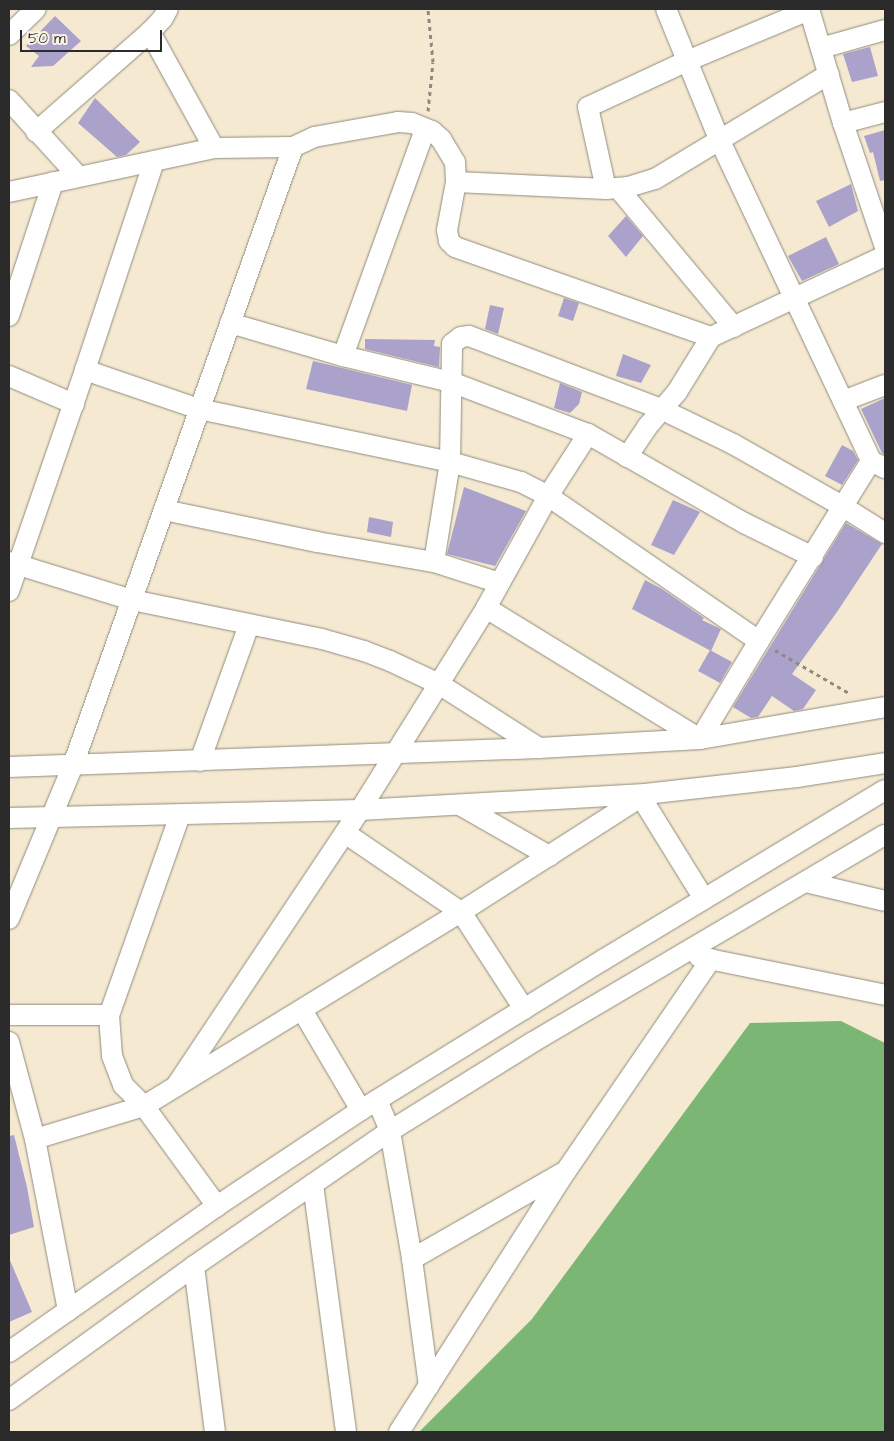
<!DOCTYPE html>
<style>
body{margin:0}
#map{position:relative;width:894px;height:1441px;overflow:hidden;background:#f5ead1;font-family:"Architects Daughter",sans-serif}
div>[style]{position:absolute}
.forest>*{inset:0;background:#7cb674}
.building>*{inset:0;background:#aba2cc}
.path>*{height:3px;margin-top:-1.5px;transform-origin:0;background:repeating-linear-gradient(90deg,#908a7e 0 4px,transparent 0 8px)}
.roads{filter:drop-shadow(0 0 1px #908a7e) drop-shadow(0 0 1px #908a7e)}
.street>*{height:20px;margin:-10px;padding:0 10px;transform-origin:10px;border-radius:10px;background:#fff}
span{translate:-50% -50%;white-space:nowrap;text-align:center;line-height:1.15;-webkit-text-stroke:4.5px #fcf5e5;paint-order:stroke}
.frame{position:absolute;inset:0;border:10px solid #2b2b2b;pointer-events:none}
.scale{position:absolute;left:20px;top:30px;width:142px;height:22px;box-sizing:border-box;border:2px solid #2b2b2b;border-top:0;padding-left:6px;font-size:15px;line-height:18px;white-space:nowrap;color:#2b2b2b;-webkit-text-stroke:4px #fcf5e5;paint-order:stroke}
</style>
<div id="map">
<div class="forest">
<div style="clip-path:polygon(841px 1021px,885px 1043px,885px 1432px,419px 1432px,532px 1319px,750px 1023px)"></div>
</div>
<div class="building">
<div style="clip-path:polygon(55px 16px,81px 41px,53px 66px,31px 67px,39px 56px,26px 46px)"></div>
<div style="clip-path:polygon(870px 47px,878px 76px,852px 82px,843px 54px)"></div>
<div style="clip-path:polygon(95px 98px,140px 142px,126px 155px,117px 157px,78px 123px)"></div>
<div style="clip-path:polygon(885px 130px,885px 180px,880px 181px,873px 152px,870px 153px,864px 136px)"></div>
<div style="clip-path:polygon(851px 184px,858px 211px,829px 227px,816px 201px)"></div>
<div style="clip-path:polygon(626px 216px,643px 236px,626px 257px,608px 236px)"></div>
<div style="clip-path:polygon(826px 237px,839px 264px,802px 281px,788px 256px)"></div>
<div style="clip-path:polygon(564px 298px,579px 303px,573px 321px,558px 316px)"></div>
<div style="clip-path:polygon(490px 305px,504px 308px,498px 334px,485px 329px)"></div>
<div style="clip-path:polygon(365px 339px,435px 340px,434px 346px,440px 347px,439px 367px,365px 349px)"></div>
<div style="clip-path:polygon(623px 354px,651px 365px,641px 383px,616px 376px)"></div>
<div style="clip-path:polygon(313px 361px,412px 385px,407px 411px,306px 389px)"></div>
<div style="clip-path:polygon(560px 383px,582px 392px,579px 404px,570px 413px,554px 408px)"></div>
<div style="clip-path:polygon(885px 398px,885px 455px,882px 453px,861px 409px)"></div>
<div style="clip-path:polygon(842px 445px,853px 451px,858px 460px,842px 485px,825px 476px)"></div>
<div style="clip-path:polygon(464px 487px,526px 511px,495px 566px,447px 554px)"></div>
<div style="clip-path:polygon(673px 500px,700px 512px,674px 555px,651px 545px)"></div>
<div style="clip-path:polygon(369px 517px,393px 522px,391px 537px,367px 532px)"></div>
<div style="clip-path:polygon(846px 523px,882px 544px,837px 612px,792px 674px,816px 690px,803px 709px,794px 711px,772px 696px,758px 717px,751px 718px,733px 707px)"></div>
<div style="clip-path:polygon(645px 580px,662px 589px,704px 618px,702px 620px,721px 629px,711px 651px,632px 609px)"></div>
<div style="clip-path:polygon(710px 650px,732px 662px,720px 683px,698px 671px)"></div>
<div style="clip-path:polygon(14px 1135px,27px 1187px,34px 1227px,9px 1235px,9px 1136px)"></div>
<div style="clip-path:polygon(9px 1258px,32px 1312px,9px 1322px)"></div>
</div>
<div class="path">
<div style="left:428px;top:111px;width:49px;rotate:-84.2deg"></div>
<div style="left:433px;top:62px;width:53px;rotate:-95.4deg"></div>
<div style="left:775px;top:650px;width:86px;rotate:30.2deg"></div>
</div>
<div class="roads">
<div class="street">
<div style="left:666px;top:9px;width:143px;rotate:67.8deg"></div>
<div style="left:720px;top:141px;width:354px;rotate:64.7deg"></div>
<div style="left:871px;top:461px;width:16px;rotate:27deg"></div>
<div style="left:809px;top:9px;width:119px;rotate:73.4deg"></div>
<div style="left:843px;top:123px;width:131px;rotate:71.3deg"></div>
<div style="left:150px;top:32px;width:132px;rotate:61.1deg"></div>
<div style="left:9px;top:35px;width:37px;rotate:-44deg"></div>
<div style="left:821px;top:48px;width:66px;rotate:-15.7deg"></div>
<div style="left:9px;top:100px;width:103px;rotate:47.8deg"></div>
<div style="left:843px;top:123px;width:43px;rotate:-14.7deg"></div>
<div style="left:36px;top:132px;width:152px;rotate:-41.3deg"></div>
<div style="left:150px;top:32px;width:19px;rotate:-47deg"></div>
<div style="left:163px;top:18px;width:10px;rotate:-61deg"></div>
<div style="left:456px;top:182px;width:150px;rotate:2.7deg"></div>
<div style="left:606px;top:189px;width:22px;rotate:-5deg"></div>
<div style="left:628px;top:187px;width:28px;rotate:-17deg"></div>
<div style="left:655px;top:179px;width:203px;rotate:-31.1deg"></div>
<div style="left:618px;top:188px;width:181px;rotate:50.2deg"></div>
<div style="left:606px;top:189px;width:84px;rotate:-102.4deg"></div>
<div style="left:588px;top:107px;width:109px;rotate:-24.9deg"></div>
<div style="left:687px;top:61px;width:132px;rotate:-22.7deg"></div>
<div style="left:9px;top:192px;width:210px;rotate:-12.1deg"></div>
<div style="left:214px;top:148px;width:79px;rotate:-0.7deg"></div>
<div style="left:293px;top:147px;width:23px;rotate:-25deg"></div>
<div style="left:314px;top:137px;width:85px;rotate:-10.1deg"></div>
<div style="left:398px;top:122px;width:14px;rotate:4deg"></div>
<div style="left:412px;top:123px;width:22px;rotate:22deg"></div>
<div style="left:432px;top:131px;width:12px;rotate:42deg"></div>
<div style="left:441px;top:139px;width:27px;rotate:59deg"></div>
<div style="left:455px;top:162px;width:20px;rotate:87deg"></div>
<div style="left:456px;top:182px;width:49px;rotate:100.6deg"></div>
<div style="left:447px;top:230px;width:11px;rotate:80deg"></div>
<div style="left:449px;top:241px;width:8px;rotate:45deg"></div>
<div style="left:455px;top:247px;width:271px;rotate:19.4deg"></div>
<div style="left:711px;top:337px;width:192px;rotate:-25deg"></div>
<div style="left:9px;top:316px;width:141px;rotate:-71.8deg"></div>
<div style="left:230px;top:323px;width:118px;rotate:16.3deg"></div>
<div style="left:343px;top:356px;width:111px;rotate:13.5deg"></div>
<div style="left:451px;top:382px;width:147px;rotate:20.8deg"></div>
<div style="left:588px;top:434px;width:180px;rotate:29.7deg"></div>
<div style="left:744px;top:523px;width:77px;rotate:26.2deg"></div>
<div style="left:343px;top:356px;width:241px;rotate:-70.1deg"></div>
<div style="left:85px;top:370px;width:120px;rotate:18.9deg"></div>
<div style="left:199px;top:409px;width:257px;rotate:11.9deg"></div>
<div style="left:450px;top:462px;width:74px;rotate:15.7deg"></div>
<div style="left:521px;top:482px;width:30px;rotate:27deg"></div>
<div style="left:548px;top:496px;width:256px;rotate:34.5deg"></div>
<div style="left:759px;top:641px;width:114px;rotate:121deg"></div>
<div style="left:700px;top:739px;width:251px;rotate:-148.5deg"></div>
<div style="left:9px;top:376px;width:71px;rotate:23.3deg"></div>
<div style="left:843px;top:401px;width:45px;rotate:-20.9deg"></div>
<div style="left:627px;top:457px;width:36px;rotate:-56deg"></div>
<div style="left:647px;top:427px;width:46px;rotate:-49.4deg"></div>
<div style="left:677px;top:392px;width:65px;rotate:-58.3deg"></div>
<div style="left:164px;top:510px;width:156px;rotate:11.8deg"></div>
<div style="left:317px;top:542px;width:119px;rotate:9.7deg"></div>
<div style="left:434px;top:562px;width:69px;rotate:17.7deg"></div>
<div style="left:9px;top:562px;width:129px;rotate:17.2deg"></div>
<div style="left:132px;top:600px;width:194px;rotate:11.6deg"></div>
<div style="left:322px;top:639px;width:44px;rotate:15.9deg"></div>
<div style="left:364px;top:651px;width:28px;rotate:21deg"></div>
<div style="left:390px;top:661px;width:54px;rotate:25.1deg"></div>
<div style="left:439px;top:684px;width:119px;rotate:32.6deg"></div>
<div style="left:434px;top:562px;width:101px;rotate:-80.9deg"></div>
<div style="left:450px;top:462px;width:118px;rotate:-89deg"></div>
<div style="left:452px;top:344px;width:11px;rotate:-38deg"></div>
<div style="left:461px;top:337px;width:8px;rotate:-7deg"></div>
<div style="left:469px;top:336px;width:205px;rotate:20.8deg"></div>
<div style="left:661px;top:409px;width:80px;rotate:25.9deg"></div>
<div style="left:733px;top:444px;width:125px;rotate:29.6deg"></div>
<div style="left:842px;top:506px;width:51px;rotate:32.1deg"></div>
<div style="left:9px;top:591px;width:234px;rotate:-71deg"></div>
<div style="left:85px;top:370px;width:220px;rotate:-71.7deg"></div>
<div style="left:759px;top:641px;width:212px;rotate:-58.1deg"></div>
<div style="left:200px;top:761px;width:145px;rotate:-70.2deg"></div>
<div style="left:9px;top:767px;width:530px;rotate:-2.05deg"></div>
<div style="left:539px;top:748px;width:161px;rotate:-3.2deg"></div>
<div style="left:700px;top:739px;width:188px;rotate:-9.8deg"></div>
<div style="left:641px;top:797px;width:120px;rotate:58.3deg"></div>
<div style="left:460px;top:805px;width:103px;rotate:29.8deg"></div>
<div style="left:180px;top:815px;width:212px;rotate:109.5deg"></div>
<div style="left:109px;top:1015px;width:41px;rotate:85.8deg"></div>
<div style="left:112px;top:1056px;width:31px;rotate:69deg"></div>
<div style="left:123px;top:1085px;width:30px;rotate:45deg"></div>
<div style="left:144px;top:1106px;width:124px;rotate:53.9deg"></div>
<div style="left:9px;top:818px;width:351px;rotate:-1.3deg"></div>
<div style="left:360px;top:810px;width:285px;rotate:-3.2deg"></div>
<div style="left:645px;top:794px;width:153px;rotate:-6.4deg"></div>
<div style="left:797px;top:777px;width:89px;rotate:-9deg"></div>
<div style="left:345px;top:833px;width:140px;rotate:34.3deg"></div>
<div style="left:461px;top:912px;width:116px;rotate:57deg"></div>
<div style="left:806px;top:882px;width:81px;rotate:13.5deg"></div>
<div style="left:9px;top:919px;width:167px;rotate:-67.4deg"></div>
<div style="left:73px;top:765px;width:656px;rotate:-70.4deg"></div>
<div style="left:699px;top:957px;width:190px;rotate:11.5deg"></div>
<div style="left:302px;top:1010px;width:116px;rotate:59.5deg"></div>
<div style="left:9px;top:1015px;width:100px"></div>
<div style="left:9px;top:1042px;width:100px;rotate:75deg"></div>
<div style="left:35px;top:1139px;width:175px;rotate:79.1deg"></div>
<div style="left:176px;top:1086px;width:332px;rotate:-56.3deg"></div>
<div style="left:360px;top:810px;width:238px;rotate:-58deg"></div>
<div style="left:486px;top:608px;width:128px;rotate:-61deg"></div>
<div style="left:548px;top:496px;width:74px;rotate:-57.2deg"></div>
<div style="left:377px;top:1100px;width:34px;rotate:67deg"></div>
<div style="left:390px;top:1131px;width:130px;rotate:80.2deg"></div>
<div style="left:412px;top:1259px;width:128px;rotate:82.4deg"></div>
<div style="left:35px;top:1139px;width:114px;rotate:-16.8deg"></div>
<div style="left:144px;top:1106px;width:372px;rotate:-31.5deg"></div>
<div style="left:461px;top:912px;width:217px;rotate:-32.6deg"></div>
<div style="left:313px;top:1184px;width:250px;rotate:82.4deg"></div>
<div style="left:412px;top:1259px;width:173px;rotate:-29.8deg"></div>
<div style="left:194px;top:1266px;width:167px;rotate:82.8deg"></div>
<div style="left:9px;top:1352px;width:254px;rotate:-35.1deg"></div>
<div style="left:217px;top:1206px;width:173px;rotate:-33.7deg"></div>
<div style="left:361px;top:1110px;width:285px;rotate:-31.8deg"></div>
<div style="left:603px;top:960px;width:329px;rotate:-31.1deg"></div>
<div style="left:9px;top:1400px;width:228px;rotate:-35.9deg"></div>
<div style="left:194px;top:1266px;width:238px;rotate:-34.6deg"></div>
<div style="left:390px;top:1131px;width:168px;rotate:-31.9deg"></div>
<div style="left:533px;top:1042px;width:408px;rotate:-30.5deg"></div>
<div style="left:399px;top:1432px;width:310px;rotate:-57.4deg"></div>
<div style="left:566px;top:1171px;width:257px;rotate:-55.6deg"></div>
</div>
</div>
<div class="frame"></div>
<div class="scale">50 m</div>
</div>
